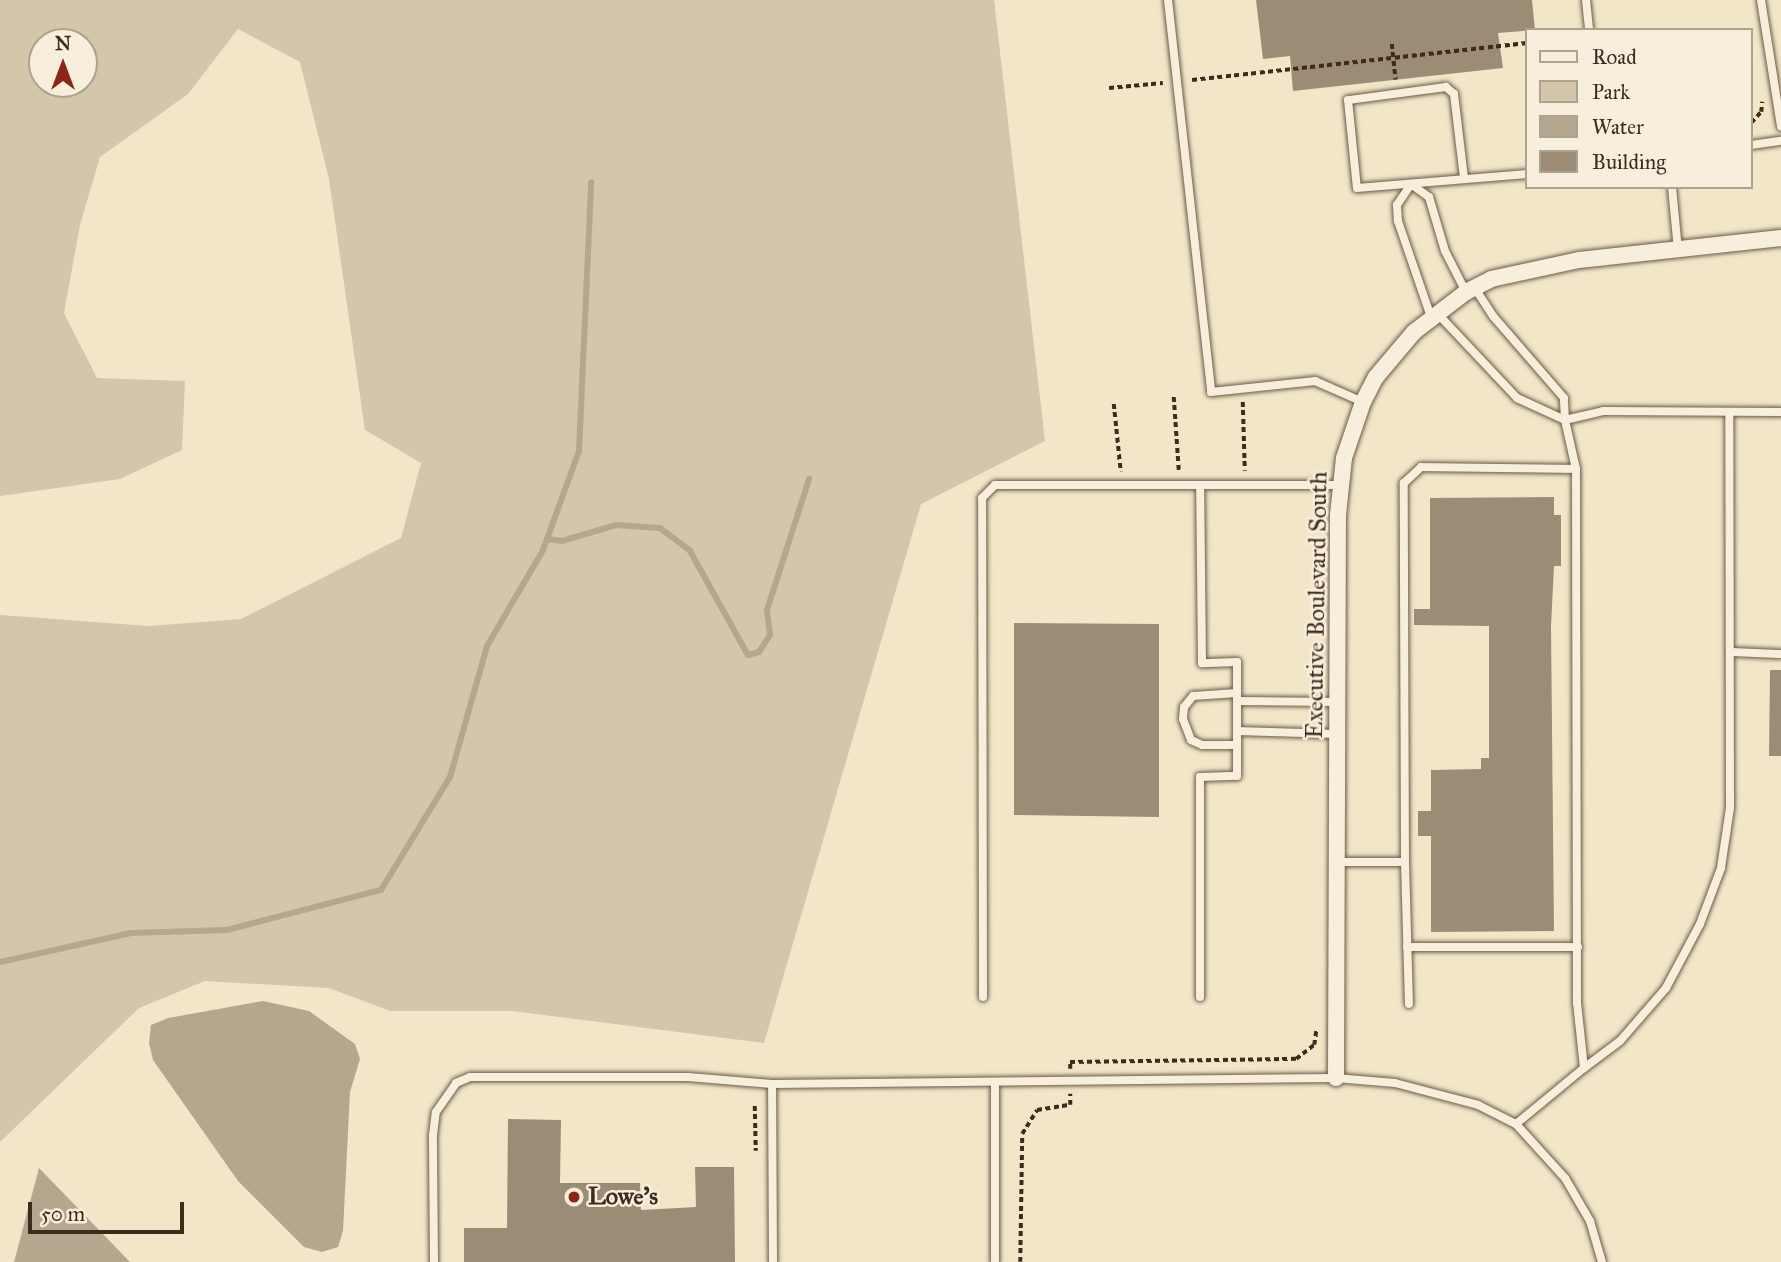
<!DOCTYPE html>
<style>
body{margin:0}
#map{position:relative;width:1781px;height:1262px;overflow:hidden;background:#f2e6c8;font-family:"IM FELL Great Primer",serif}
div>[style]{position:absolute}
.green>*{inset:0;background:#d3c6ab}
.water>*{inset:0;background:#b5a68e}
.stream>*{height:6px;margin:-3px;padding:0 3px;transform-origin:3px;border-radius:3px;background:#b5a68e}
.building>*{inset:0;background:#9c8c76}
.path>*{height:3.5px;margin-top:-1.75px;transform-origin:0;background:repeating-linear-gradient(90deg,#3e2b1e 0 5px,transparent 0 8.5px)}
.roads{filter:drop-shadow(0 0 2px #6b5a48) drop-shadow(0 0 2px #6b5a48)}
.service>*{height:8px;margin:-4px;padding:0 4px;transform-origin:4px;border-radius:4px;background:#f7efdb}
.minor>*{height:16px;margin:-8px;padding:0 8px;transform-origin:8px;border-radius:8px;background:#f7efdb}
.dots>*{width:19px;height:19px;translate:-50% -50%;box-sizing:border-box;border:4px solid #f7efdb;border-radius:50%}
span{translate:-50% -50%;white-space:nowrap;text-align:center;line-height:1.15;-webkit-text-stroke:5px #f7efdb;paint-order:stroke}
.street-label{font-size:24px;color:#3e2b1e}
.poi-label{font-size:24px;color:#3e2b1e;font-weight:700}
.left{translate:0 -50%;text-align:left}
.legend{position:absolute;left:1525px;top:28px;width:228px;height:161px;box-sizing:border-box;background:#f7efdb;border:2px solid #ada18f;margin:0;padding:9px 12px;list-style:none;font-size:21px;color:#3e2b1e}
.legend li{display:flex;align-items:center;gap:14px;height:35px}
.legend b{width:35px;border:2px solid #ada18f}
.north{position:absolute;left:28px;top:28px;width:70px;height:70px;box-sizing:border-box;background:#f7efdb;border:2px solid #ada18f;border-radius:50%;rotate:0deg;font-size:19px;font-weight:700;line-height:28px;text-align:center;color:#3e2b1e}
.north::after{content:'';display:block;margin:auto;width:24px;height:32px;background:#8f2418;clip-path:polygon(50% 0,100% 100%,50% 72%,0 100%)}
.scale{position:absolute;left:28px;top:1202px;width:156px;height:32px;box-sizing:border-box;border:4px solid #3e2b1e;border-top:0;padding-left:9px;font-size:21px;line-height:24px;white-space:nowrap;color:#3e2b1e;-webkit-text-stroke:5px #f7efdb;paint-order:stroke}
</style>
<div id="map">
<div class="green">
<div style="clip-path:polygon(evenodd,0 0,994px 0,1045px 441px,921px 504px,764px 1043px,512px 1011px,390px 1011px,329px 988px,205px 981px,139px 1008px,0 1142px,0 615px,149px 626px,241px 619px,401px 538px,421px 463px,365px 430px,329px 179px,300px 62px,238px 29px,188px 94px,100px 157px,80px 225px,64px 313px,97px 378px,185px 381px,182px 450px,120px 479px,0 496px,0 0,42px 42px,84px 42px,84px 84px,42px 84px,42px 42px)"></div>
</div>
<div class="water">
<div style="clip-path:polygon(263px 1001px,309px 1011px,355px 1044px,360px 1059px,350px 1092px,343px 1231px,338px 1247px,322px 1252px,304px 1247px,238px 1181px,153px 1060px,149px 1043px,151px 1025px,168px 1018px)"></div>
<div style="clip-path:polygon(39px 1168px,130px 1262px,14px 1262px)"></div>
</div>
<div class="stream">
<div style="left:547px;top:539px;width:15px;rotate:8deg"></div>
<div style="left:562px;top:541px;width:56px;rotate:-16.5deg"></div>
<div style="left:616px;top:525px;width:44px;rotate:3.9deg"></div>
<div style="left:660px;top:528px;width:38px;rotate:37deg"></div>
<div style="left:690px;top:551px;width:119px;rotate:60.9deg"></div>
<div style="left:748px;top:655px;width:11px;rotate:-15deg"></div>
<div style="left:759px;top:652px;width:20px;rotate:-57deg"></div>
<div style="left:770px;top:635px;width:25px;rotate:-97deg"></div>
<div style="left:767px;top:610px;width:138px;rotate:-72.2deg"></div>
<div style="left:0;top:962px;width:134px;rotate:-12.5deg"></div>
<div style="left:131px;top:933px;width:96px;rotate:-1.8deg"></div>
<div style="left:227px;top:930px;width:159px;rotate:-14.6deg"></div>
<div style="left:381px;top:890px;width:132px;rotate:-58.6deg"></div>
<div style="left:450px;top:777px;width:136px;rotate:-74.2deg"></div>
<div style="left:487px;top:646px;width:111px;rotate:-59.7deg"></div>
<div style="left:543px;top:550px;width:105px;rotate:-70deg"></div>
<div style="left:579px;top:451px;width:269px;rotate:-87.4deg"></div>
</div>
<div class="building">
<div style="clip-path:polygon(1256px 0,1532px 0,1535px 30px,1498px 33px,1503px 68px,1293px 91px,1290px 56px,1263px 59px)"></div>
<div style="clip-path:polygon(1554px 497px,1554px 515px,1561px 515px,1561px 566px,1554px 566px,1551px 626px,1554px 931px,1431px 932px,1431px 836px,1418px 836px,1418px 811px,1431px 811px,1431px 770px,1481px 769px,1481px 758px,1489px 758px,1489px 626px,1414px 625px,1414px 609px,1430px 609px,1430px 498px)"></div>
<div style="clip-path:polygon(1014px 623px,1159px 624px,1159px 817px,1014px 815px)"></div>
<div style="clip-path:polygon(1770px 670px,1781px 670px,1781px 756px,1769px 756px)"></div>
<div style="clip-path:polygon(508px 1119px,561px 1120px,560px 1183px,640px 1183px,641px 1210px,696px 1207px,695px 1167px,734px 1167px,735px 1262px,464px 1262px,464px 1228px,507px 1228px)"></div>
</div>
<div class="path">
<div style="left:1392px;top:44px;width:36px;rotate:84deg"></div>
<div style="left:1192px;top:80px;width:337px;rotate:-6.3deg"></div>
<div style="left:1109px;top:88px;width:54px;rotate:-5.3deg"></div>
<div style="left:1751px;top:123px;width:15px;rotate:-48deg"></div>
<div style="left:1761px;top:112px;width:10px;rotate:-84deg"></div>
<div style="left:1174px;top:397px;width:74px;rotate:86.1deg"></div>
<div style="left:1243px;top:402px;width:69px;rotate:88.3deg"></div>
<div style="left:1114px;top:404px;width:68px;rotate:84.1deg"></div>
<div style="left:1070px;top:1069px;width:7px;rotate:-90deg"></div>
<div style="left:1070px;top:1062px;width:226px;rotate:-0.8deg"></div>
<div style="left:1296px;top:1059px;width:23px;rotate:-38deg"></div>
<div style="left:1314px;top:1045px;width:14px;rotate:-82deg"></div>
<div style="left:755px;top:1106px;width:45px;rotate:88.7deg"></div>
<div style="left:1020px;top:1262px;width:128px;rotate:-89.1deg"></div>
<div style="left:1022px;top:1134px;width:28px;rotate:-58deg"></div>
<div style="left:1037px;top:1110px;width:33px;rotate:-9deg"></div>
<div style="left:1070px;top:1105px;width:11px;rotate:-90deg"></div>
</div>
<div class="roads">
<div class="service">
<div style="left:1168px;top:0;width:394px;rotate:83.7deg"></div>
<div style="left:1211px;top:392px;width:105px;rotate:-6deg"></div>
<div style="left:1315px;top:381px;width:52px;rotate:23.6deg"></div>
<div style="left:1586px;top:0;width:30px;rotate:84deg"></div>
<div style="left:1761px;top:0;width:128px;rotate:81deg"></div>
<div style="left:1751px;top:145px;width:30px;rotate:-8deg"></div>
<div style="left:1464px;top:178px;width:85px;rotate:-96.8deg"></div>
<div style="left:1454px;top:94px;width:11px;rotate:-139deg"></div>
<div style="left:1446px;top:87px;width:99px;rotate:172.4deg"></div>
<div style="left:1348px;top:100px;width:88px;rotate:84.2deg"></div>
<div style="left:1357px;top:188px;width:171px;rotate:-4.7deg"></div>
<div style="left:1672px;top:187px;width:63px;rotate:84.6deg"></div>
<div style="left:1436px;top:312px;width:118px;rotate:46.7deg"></div>
<div style="left:1517px;top:398px;width:53px;rotate:24.6deg"></div>
<div style="left:1565px;top:420px;width:22px;rotate:-93deg"></div>
<div style="left:1564px;top:398px;width:108px;rotate:-130.9deg"></div>
<div style="left:1493px;top:316px;width:35px;rotate:-123deg"></div>
<div style="left:1431px;top:317px;width:102px;rotate:-109deg"></div>
<div style="left:1398px;top:221px;width:16px;rotate:-94deg"></div>
<div style="left:1397px;top:205px;width:25px;rotate:-56deg"></div>
<div style="left:1411px;top:184px;width:22px;rotate:36deg"></div>
<div style="left:1429px;top:197px;width:56px;rotate:73.5deg"></div>
<div style="left:1445px;top:251px;width:46px;rotate:62.9deg"></div>
<div style="left:1730px;top:652px;width:50px;rotate:2.3deg"></div>
<div style="left:1237px;top:693px;width:44px;rotate:176.1deg"></div>
<div style="left:1193px;top:696px;width:14px;rotate:129deg"></div>
<div style="left:1184px;top:707px;width:12px;rotate:95deg"></div>
<div style="left:1183px;top:719px;width:22px;rotate:69deg"></div>
<div style="left:1191px;top:740px;width:12px;rotate:24deg"></div>
<div style="left:1202px;top:745px;width:35px"></div>
<div style="left:1237px;top:701px;width:100px;rotate:0.6deg"></div>
<div style="left:1237px;top:731px;width:100px;rotate:1.7deg"></div>
<div style="left:1337px;top:862px;width:68px"></div>
<div style="left:1405px;top:862px;width:142px;rotate:88.4deg"></div>
<div style="left:1405px;top:862px;width:379px;rotate:-90.2deg"></div>
<div style="left:1404px;top:483px;width:23px;rotate:-43deg"></div>
<div style="left:1421px;top:467px;width:155px;rotate:0.7deg"></div>
<div style="left:1407px;top:947px;width:171px"></div>
<div style="left:983px;top:997px;width:499px;rotate:-90.1deg"></div>
<div style="left:982px;top:498px;width:18px;rotate:-45deg"></div>
<div style="left:995px;top:485px;width:344px"></div>
<div style="left:1200px;top:997px;width:220px;rotate:-90deg"></div>
<div style="left:1200px;top:777px;width:37px;rotate:-2deg"></div>
<div style="left:1237px;top:776px;width:114px;rotate:-90deg"></div>
<div style="left:1237px;top:662px;width:35px;rotate:178deg"></div>
<div style="left:1202px;top:663px;width:178px;rotate:-90.6deg"></div>
<div style="left:1584px;top:1068px;width:45px;rotate:-36.9deg"></div>
<div style="left:1620px;top:1041px;width:70px;rotate:-49deg"></div>
<div style="left:1666px;top:988px;width:72px;rotate:-62deg"></div>
<div style="left:1700px;top:924px;width:60px;rotate:-69.4deg"></div>
<div style="left:1721px;top:868px;width:61px;rotate:-81.5deg"></div>
<div style="left:1730px;top:808px;width:396px;rotate:-90.1deg"></div>
<div style="left:995px;top:1082px;width:180px;rotate:90deg"></div>
<div style="left:1516px;top:1124px;width:88px;rotate:-39.5deg"></div>
<div style="left:1584px;top:1068px;width:65px;rotate:-96.1deg"></div>
<div style="left:1577px;top:1003px;width:534px;rotate:-90.11deg"></div>
<div style="left:1576px;top:469px;width:50px;rotate:-102.7deg"></div>
<div style="left:1565px;top:420px;width:39px;rotate:-13deg"></div>
<div style="left:1603px;top:411px;width:178px;rotate:0.3deg"></div>
<div style="left:434px;top:1262px;width:127px;rotate:-90.5deg"></div>
<div style="left:433px;top:1135px;width:23px;rotate:-83deg"></div>
<div style="left:436px;top:1112px;width:35px;rotate:-55deg"></div>
<div style="left:456px;top:1083px;width:15px;rotate:-23deg"></div>
<div style="left:470px;top:1077px;width:218px"></div>
<div style="left:688px;top:1077px;width:84px;rotate:4.8deg"></div>
<div style="left:773px;top:1262px;width:178px;rotate:-90.3deg"></div>
<div style="left:772px;top:1084px;width:564px;rotate:-0.61deg"></div>
<div style="left:1336px;top:1078px;width:59px;rotate:4.8deg"></div>
<div style="left:1395px;top:1083px;width:86px;rotate:14.8deg"></div>
<div style="left:1478px;top:1105px;width:42px;rotate:26.6deg"></div>
<div style="left:1516px;top:1124px;width:73px;rotate:47.8deg"></div>
<div style="left:1565px;top:1178px;width:50px;rotate:59.8deg"></div>
<div style="left:1590px;top:1221px;width:43px;rotate:73.7deg"></div>
</div>
<div class="minor">
<div style="left:1336px;top:1078px;width:563px;rotate:-89.8deg"></div>
<div style="left:1338px;top:515px;width:57px;rotate:-84deg"></div>
<div style="left:1344px;top:458px;width:59px;rotate:-71.3deg"></div>
<div style="left:1363px;top:402px;width:28px;rotate:-63deg"></div>
<div style="left:1376px;top:377px;width:59px;rotate:-49.8deg"></div>
<div style="left:1414px;top:332px;width:66px;rotate:-37.6deg"></div>
<div style="left:1466px;top:292px;width:28px;rotate:-27deg"></div>
<div style="left:1491px;top:279px;width:90px;rotate:-12.2deg"></div>
<div style="left:1579px;top:260px;width:203px;rotate:-6.2deg"></div>
</div>
</div>
<div class="dots">
<div style="left:574px;top:1197px;background:#8f2418"></div>
</div>
<div class="street-label">
<span style="left:1317px;top:605px;rotate:-89deg">Executive Boulevard South</span>
</div>
<div class="poi-label">
<span class="left" style="left:588px;top:1197px">Lowe's</span>
</div>
<ul class="legend">
<li><b style="height:9px;background:#f7efdb"></b>Road</li>
<li><b style="height:19px;background:#d3c6ab"></b>Park</li>
<li><b style="height:19px;background:#b5a68e"></b>Water</li>
<li><b style="height:19px;background:#9c8c76"></b>Building</li>
</ul>
<div class="north">N</div>
<div class="scale">50 m</div>
</div>
